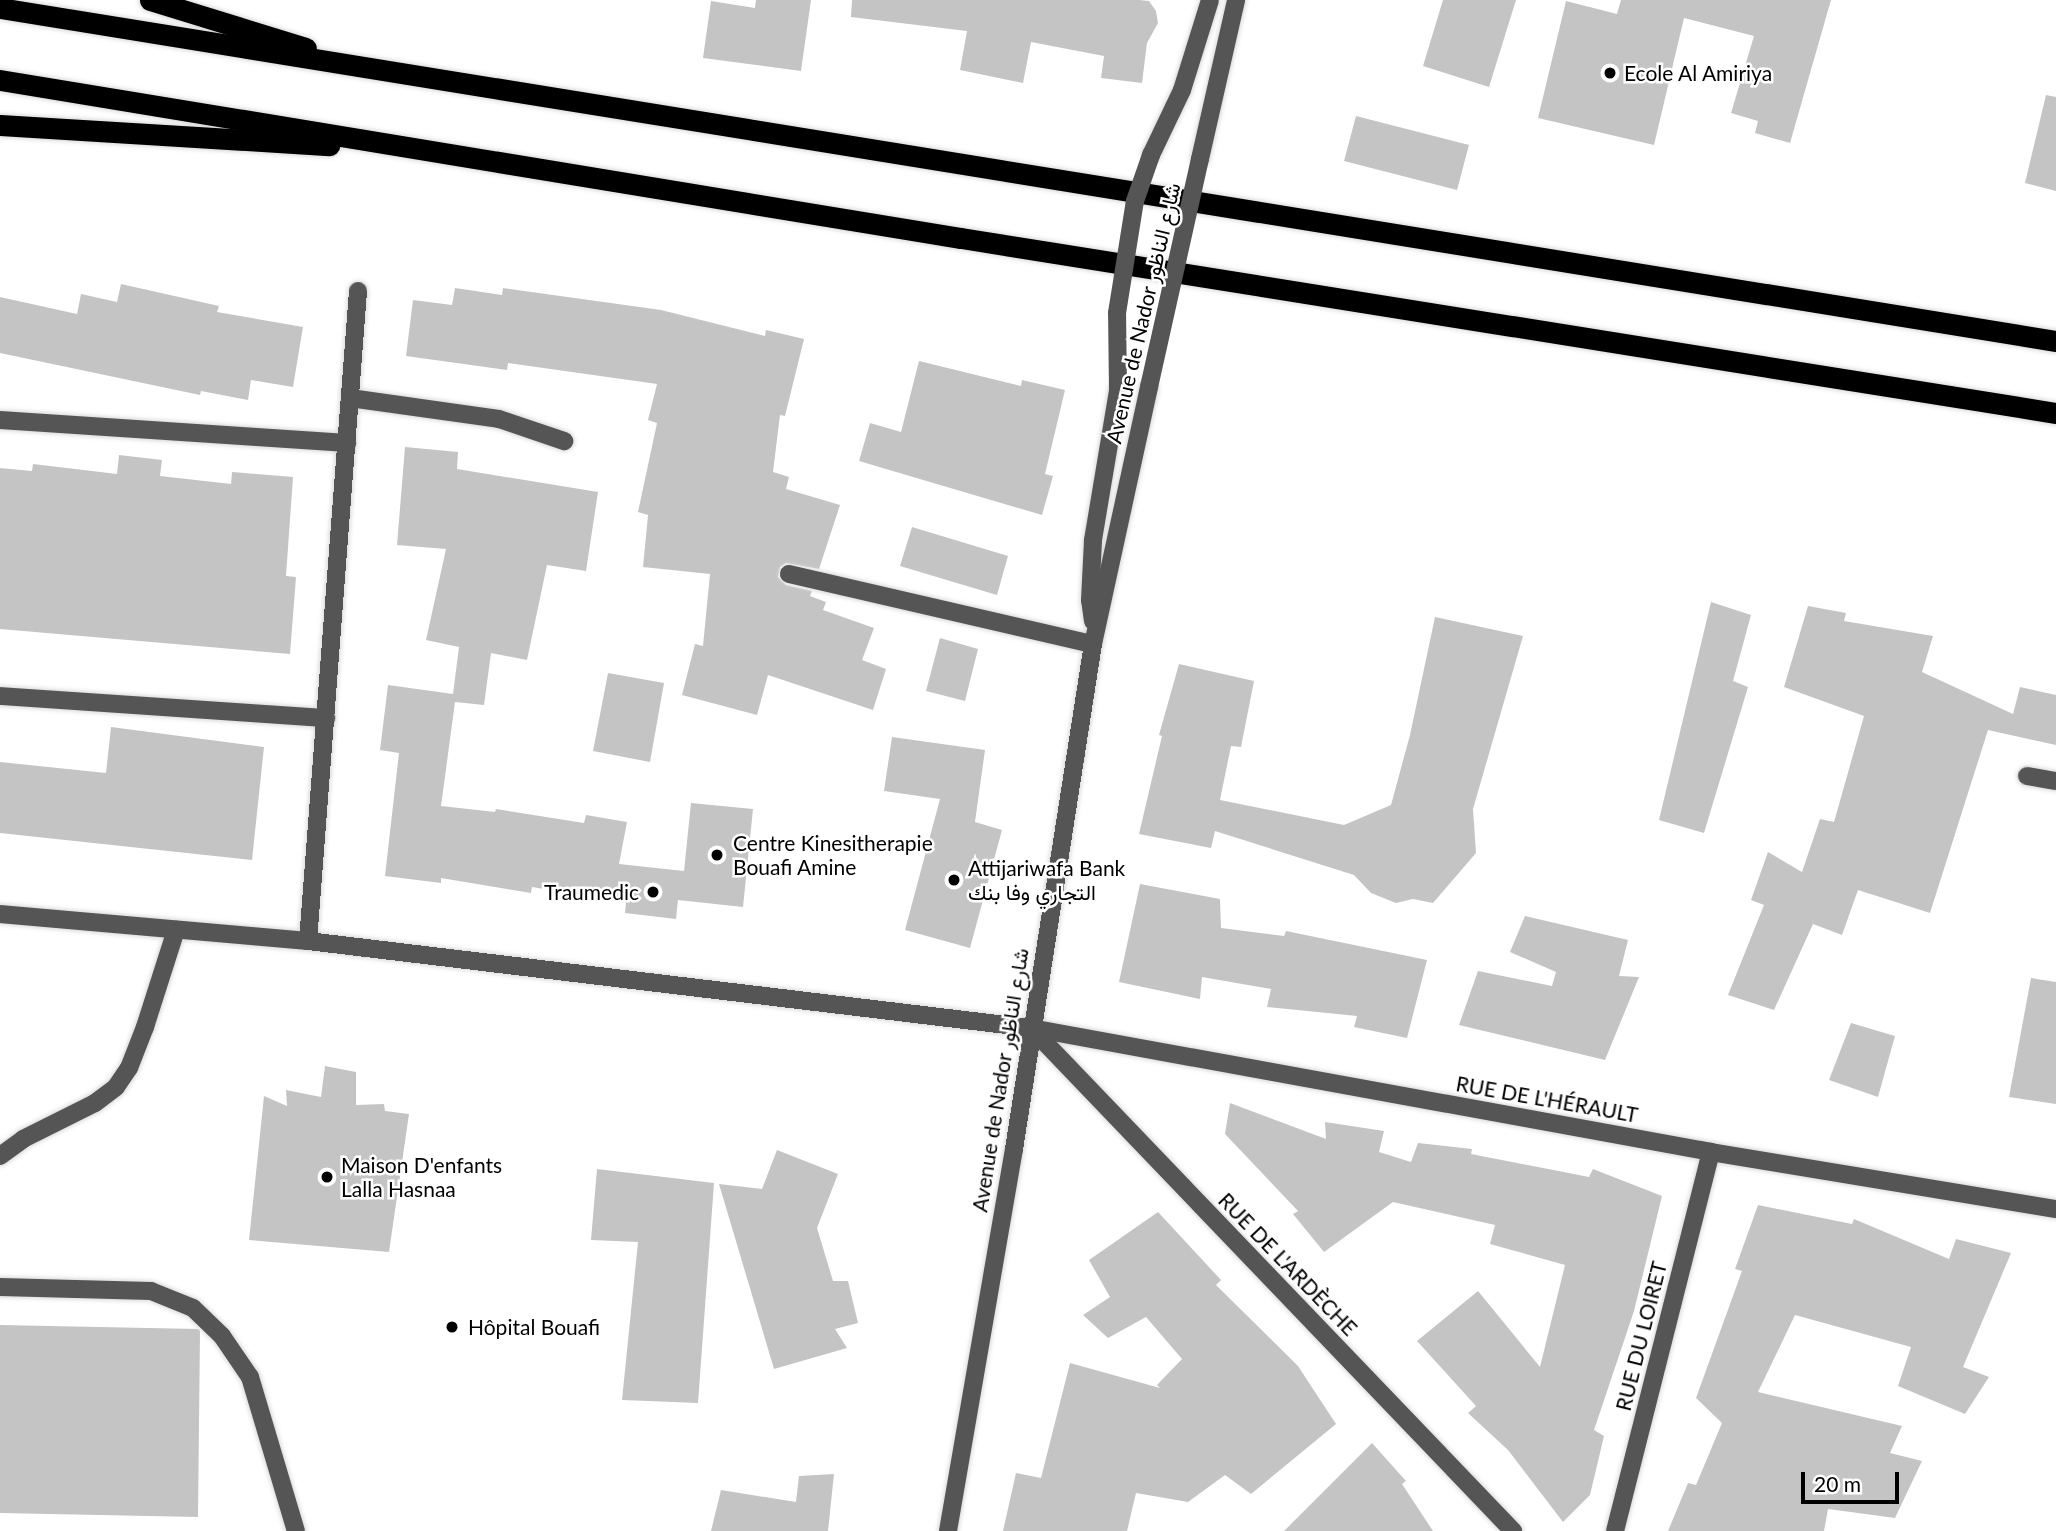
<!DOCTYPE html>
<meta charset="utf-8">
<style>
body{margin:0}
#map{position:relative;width:2056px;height:1531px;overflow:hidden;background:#fff;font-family:Lato,Vazirmatn,sans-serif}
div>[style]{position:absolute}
.building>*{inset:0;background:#c4c4c4}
.roads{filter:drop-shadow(0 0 2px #dbdbdb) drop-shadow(0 0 2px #dbdbdb)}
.minor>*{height:18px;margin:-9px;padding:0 9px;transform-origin:9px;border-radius:9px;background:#555}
.highway>*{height:21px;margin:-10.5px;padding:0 10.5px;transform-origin:10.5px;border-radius:10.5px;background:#000}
.minor-bridge>*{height:18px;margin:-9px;padding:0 9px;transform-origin:9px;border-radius:9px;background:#555}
.dots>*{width:19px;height:19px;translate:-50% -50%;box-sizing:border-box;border:4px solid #fff;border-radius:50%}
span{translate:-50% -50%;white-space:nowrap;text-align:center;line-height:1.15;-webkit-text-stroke:5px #fff;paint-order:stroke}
.poi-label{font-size:21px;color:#000}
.left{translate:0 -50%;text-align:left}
.right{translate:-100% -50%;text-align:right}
.street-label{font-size:21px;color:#000}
.scale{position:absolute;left:1801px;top:1472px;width:98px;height:32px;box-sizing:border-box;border:4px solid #000;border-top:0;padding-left:9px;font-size:21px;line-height:24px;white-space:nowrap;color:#000;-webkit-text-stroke:5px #fff;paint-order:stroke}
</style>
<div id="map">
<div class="building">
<div style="clip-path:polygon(756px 0,811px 0,801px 71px,703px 58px,711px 1px,755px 8px)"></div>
<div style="clip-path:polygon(852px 0,1139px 0,1149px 1px,1156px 11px,1158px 23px,1147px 43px,1142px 83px,1101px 78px,1104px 56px,1031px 42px,1023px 83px,960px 70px,967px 31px,851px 17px)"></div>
<div style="clip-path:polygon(1443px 0,1516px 0,1489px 87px,1423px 66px)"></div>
<div style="clip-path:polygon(1621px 0,1831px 0,1790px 143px,1755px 133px,1758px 121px,1731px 113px,1754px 36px,1684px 18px,1654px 145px,1538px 118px,1566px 1px,1617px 14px)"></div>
<div style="clip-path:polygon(2046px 95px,2056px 97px,2056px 191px,2025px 183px)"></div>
<div style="clip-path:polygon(1356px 116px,1469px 145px,1457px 190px,1344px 161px)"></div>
<div style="clip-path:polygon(121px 284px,219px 306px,217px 312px,303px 327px,293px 387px,251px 380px,248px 400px,201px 391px,200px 395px,0 353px,0 297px,77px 314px,81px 294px,117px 302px)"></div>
<div style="clip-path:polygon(455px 288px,502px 295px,503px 288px,661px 310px,765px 336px,766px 330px,804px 339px,785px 416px,780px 415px,773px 472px,789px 477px,786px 489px,840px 505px,819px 569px,786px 563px,780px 567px,778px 577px,786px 585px,812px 591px,810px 596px,826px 602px,823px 610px,874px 628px,862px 660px,886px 669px,873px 710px,768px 675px,757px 715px,682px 695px,695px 644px,703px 646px,710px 574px,643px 567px,648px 515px,638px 512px,657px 423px,648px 420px,657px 384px,508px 363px,507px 370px,406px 356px,413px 300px,452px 305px)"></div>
<div style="clip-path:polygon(919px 361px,1021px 386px,1022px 380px,1065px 390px,1045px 474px,1053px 476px,1042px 515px,859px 461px,870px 423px,901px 432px)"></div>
<div style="clip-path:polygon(405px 447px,458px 452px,457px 469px,598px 492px,586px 571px,547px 565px,527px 660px,491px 653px,484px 705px,455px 702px,441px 806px,495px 812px,496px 809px,584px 823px,586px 815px,627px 822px,619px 864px,684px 871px,691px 803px,753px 809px,743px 907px,678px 900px,676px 919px,625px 913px,626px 903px,532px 887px,531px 893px,441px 878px,441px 883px,385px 876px,399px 753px,380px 750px,388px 685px,453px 694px,459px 647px,426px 640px,446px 549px,397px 545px)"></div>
<div style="clip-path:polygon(119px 455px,162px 460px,160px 476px,231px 484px,232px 472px,293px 477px,286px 576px,296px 577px,290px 654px,0 629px,0 468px,32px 471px,33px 464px,117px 474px)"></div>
<div style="clip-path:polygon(912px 527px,1008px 556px,997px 595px,900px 566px)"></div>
<div style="clip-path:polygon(1711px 602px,1751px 615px,1733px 681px,1748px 687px,1704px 833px,1659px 820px)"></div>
<div style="clip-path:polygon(1808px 606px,1846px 613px,1844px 621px,1933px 636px,1922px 672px,2013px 714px,2020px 687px,2056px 695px,2056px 745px,1988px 730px,1930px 913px,1858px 890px,1842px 935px,1813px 924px,1774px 1010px,1728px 995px,1764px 905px,1751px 900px,1768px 852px,1802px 872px,1820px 819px,1834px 822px,1864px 716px,1784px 687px)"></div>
<div style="clip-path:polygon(1435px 617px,1523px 636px,1473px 809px,1476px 853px,1433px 903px,1413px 899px,1396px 903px,1371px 893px,1354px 875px,1215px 831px,1211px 848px,1139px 834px,1162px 736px,1159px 735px,1179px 664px,1254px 681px,1241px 747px,1231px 746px,1220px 800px,1344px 825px,1391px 805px,1410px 735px)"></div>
<div style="clip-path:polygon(940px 638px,978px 649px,965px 701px,926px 691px)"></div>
<div style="clip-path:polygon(608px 673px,664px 683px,650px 762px,593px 751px)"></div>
<div style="clip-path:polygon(111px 727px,264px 747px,252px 860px,0 833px,0 762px,106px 773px)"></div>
<div style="clip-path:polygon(892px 737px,985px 750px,975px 822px,1002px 830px,970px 948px,905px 930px,940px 799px,884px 791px)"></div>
<div style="clip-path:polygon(1140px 884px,1220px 899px,1221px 928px,1284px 936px,1286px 931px,1427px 960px,1407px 1038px,1354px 1027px,1357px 1016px,1267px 1007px,1271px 989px,1202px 977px,1200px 999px,1119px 982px)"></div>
<div style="clip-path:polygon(1525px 916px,1628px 940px,1619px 976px,1639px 977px,1605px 1060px,1459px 1025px,1478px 971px,1552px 986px,1556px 972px,1510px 952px)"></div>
<div style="clip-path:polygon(2031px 978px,2056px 982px,2056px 1104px,2009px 1097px)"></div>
<div style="clip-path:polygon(1851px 1023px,1895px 1036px,1878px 1097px,1829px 1080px)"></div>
<div style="clip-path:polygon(325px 1066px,356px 1072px,356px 1105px,384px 1104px,385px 1111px,409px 1114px,389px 1252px,249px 1240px,264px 1096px,287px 1106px,286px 1090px,321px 1097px)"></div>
<div style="clip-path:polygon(1230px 1103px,1326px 1139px,1325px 1122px,1384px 1131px,1379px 1152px,1411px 1162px,1418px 1143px,1472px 1149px,1471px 1154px,1589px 1177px,1593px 1169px,1662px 1196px,1634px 1311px,1594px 1430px,1604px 1436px,1590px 1495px,1563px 1522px,1508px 1450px,1468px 1413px,1476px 1406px,1417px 1341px,1478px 1291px,1540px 1367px,1565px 1265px,1490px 1244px,1495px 1225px,1393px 1202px,1324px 1252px,1293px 1214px,1298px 1211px,1225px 1134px)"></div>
<div style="clip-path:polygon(777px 1150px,838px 1174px,817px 1228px,833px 1281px,848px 1281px,858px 1323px,835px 1329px,847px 1348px,774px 1369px,719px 1184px,762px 1189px)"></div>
<div style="clip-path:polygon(597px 1169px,714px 1183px,698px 1403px,622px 1400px,638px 1242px,591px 1240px)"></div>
<div style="clip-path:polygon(1758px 1205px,1852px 1224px,1854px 1219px,1949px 1259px,1956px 1239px,2011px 1253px,1963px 1367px,1989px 1377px,1965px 1414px,1898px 1386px,1911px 1347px,1795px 1315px,1758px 1392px,1902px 1426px,1890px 1453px,1922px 1461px,1895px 1518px,1828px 1509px,1824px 1531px,1668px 1531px,1688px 1483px,1696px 1485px,1722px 1423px,1696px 1398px,1742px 1271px,1735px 1269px)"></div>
<div style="clip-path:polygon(1158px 1212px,1221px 1280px,1216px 1285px,1298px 1366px,1336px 1424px,1251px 1494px,1225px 1475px,1188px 1502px,1136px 1493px,1127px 1531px,1003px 1531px,1016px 1473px,1041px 1478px,1070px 1363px,1160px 1388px,1157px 1385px,1182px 1359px,1146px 1317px,1108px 1338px,1083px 1315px,1110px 1297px,1089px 1260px)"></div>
<div style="clip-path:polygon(0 1325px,198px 1329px,200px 1331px,198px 1517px,0 1513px)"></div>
<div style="clip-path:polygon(1372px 1443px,1406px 1481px,1402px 1484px,1433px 1531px,1284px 1531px)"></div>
<div style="clip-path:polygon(834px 1474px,828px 1531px,711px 1531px,721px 1490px,796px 1502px,799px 1476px)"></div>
</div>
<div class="roads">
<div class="minor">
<div style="left:1151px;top:155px;width:72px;rotate:-64.5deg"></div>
<div style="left:1182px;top:90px;width:94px;rotate:-72.7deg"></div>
<div style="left:1200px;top:159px;width:163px;rotate:-77.2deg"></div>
<div style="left:350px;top:398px;width:150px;rotate:8deg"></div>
<div style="left:499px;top:419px;width:69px;rotate:18.7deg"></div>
<div style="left:0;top:420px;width:348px;rotate:3.8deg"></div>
<div style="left:789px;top:574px;width:312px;rotate:13deg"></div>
<div style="left:1093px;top:621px;width:21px;rotate:-98deg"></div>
<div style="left:1090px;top:600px;width:60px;rotate:-87.1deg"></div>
<div style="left:1093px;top:540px;width:151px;rotate:-80.5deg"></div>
<div style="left:0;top:696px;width:327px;rotate:3.9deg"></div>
<div style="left:2027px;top:776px;width:29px;rotate:10deg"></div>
<div style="left:0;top:914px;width:309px;rotate:5deg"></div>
<div style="left:308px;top:941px;width:728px;rotate:6.86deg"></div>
<div style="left:1031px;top:1028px;width:691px;rotate:10.33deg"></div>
<div style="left:1711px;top:1152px;width:350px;rotate:9.4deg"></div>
<div style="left:308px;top:941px;width:652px;rotate:-85.6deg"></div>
<div style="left:1031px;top:1028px;width:697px;rotate:46.22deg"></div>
<div style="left:0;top:1156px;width:29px;rotate:-36deg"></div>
<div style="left:23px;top:1139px;width:80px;rotate:-26.6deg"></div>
<div style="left:95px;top:1103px;width:26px;rotate:-37deg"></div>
<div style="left:116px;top:1087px;width:23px;rotate:-56deg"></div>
<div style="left:129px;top:1068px;width:44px;rotate:-68.7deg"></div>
<div style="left:145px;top:1027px;width:102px;rotate:-72.3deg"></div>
<div style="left:0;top:1287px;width:151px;rotate:1.5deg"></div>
<div style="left:151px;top:1291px;width:45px;rotate:22deg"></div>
<div style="left:193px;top:1308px;width:40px;rotate:44deg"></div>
<div style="left:222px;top:1336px;width:50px;rotate:55.7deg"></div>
<div style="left:250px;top:1377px;width:161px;rotate:73.4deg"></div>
<div style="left:948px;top:1531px;width:388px;rotate:-80.2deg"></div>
<div style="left:1014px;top:1149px;width:511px;rotate:-81.11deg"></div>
<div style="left:1093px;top:644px;width:263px;rotate:-77.7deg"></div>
<div style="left:1615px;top:1531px;width:391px;rotate:-75.8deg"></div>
</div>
<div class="highway">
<div style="left:150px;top:0;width:163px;rotate:17.1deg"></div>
<div style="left:0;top:8px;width:2083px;rotate:9.2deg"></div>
<div style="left:0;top:80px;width:974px;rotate:9.34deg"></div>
<div style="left:961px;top:238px;width:1109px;rotate:9.08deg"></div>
<div style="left:0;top:125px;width:330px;rotate:3.5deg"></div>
</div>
</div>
<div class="minor-bridge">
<div style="left:1149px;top:387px;width:234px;rotate:-77.4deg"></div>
<div style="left:1118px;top:391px;width:78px;rotate:-90.7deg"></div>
<div style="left:1117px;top:313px;width:113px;rotate:-80.9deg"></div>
<div style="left:1135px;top:201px;width:49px;rotate:-70.8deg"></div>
</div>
<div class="dots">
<div style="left:1610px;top:73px;background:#000"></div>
<div style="left:717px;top:855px;background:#000"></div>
<div style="left:954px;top:880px;background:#000"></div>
<div style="left:653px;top:892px;background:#000"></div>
<div style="left:327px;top:1177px;background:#000"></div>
<div style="left:452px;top:1327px;background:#000"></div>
</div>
<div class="poi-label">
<span class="left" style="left:1624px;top:73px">Ecole Al Amiriya</span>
<span class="left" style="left:733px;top:855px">Centre Kinesitherapie<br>Bouafi Amine</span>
<span class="left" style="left:968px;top:880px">Attijariwafa Bank<br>التجاري وفا بنك</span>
<span class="right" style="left:639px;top:892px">Traumedic</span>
<span class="left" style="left:341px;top:1177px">Maison D'enfants<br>Lalla Hasnaa</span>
<span class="left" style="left:468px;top:1327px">Hôpital Bouafi</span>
</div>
<div class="street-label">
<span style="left:1143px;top:313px;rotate:-77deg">Avenue de Nador شارع الناظور</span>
<span style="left:1000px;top:1080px;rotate:-81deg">Avenue de Nador شارع الناظور</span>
<span style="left:1547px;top:1099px;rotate:10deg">RUE DE L'HÉRAULT</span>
<span style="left:1288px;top:1264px;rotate:46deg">RUE DE L'ARDÈCHE</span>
<span style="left:1641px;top:1336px;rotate:-76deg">RUE DU LOIRET</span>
</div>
<div class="scale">20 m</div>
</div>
